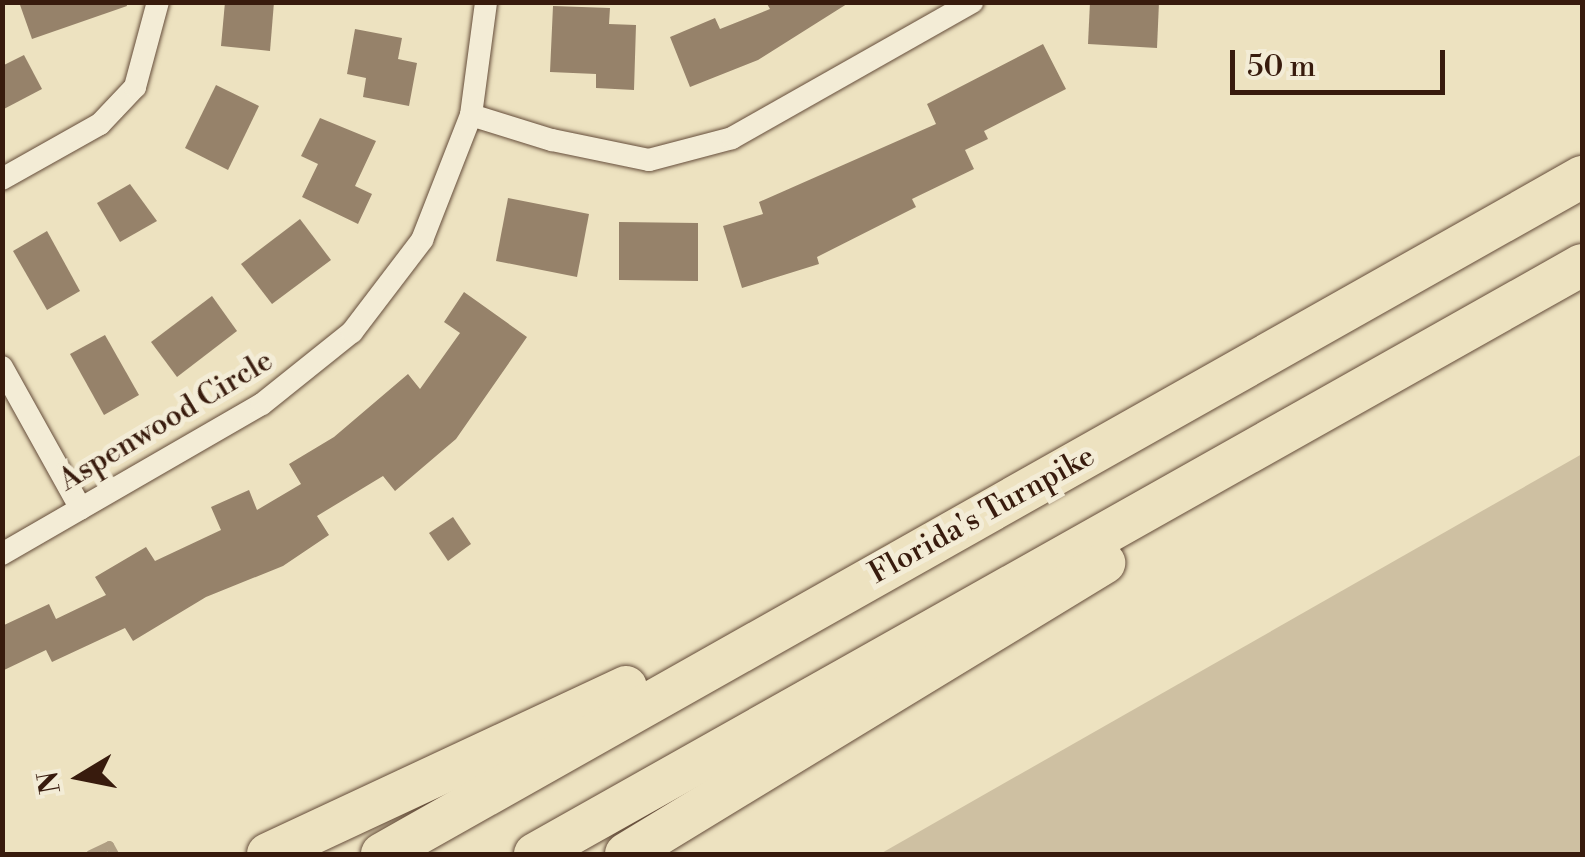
<!DOCTYPE html>
<style>
body{margin:0}
#map{position:relative;width:1585px;height:857px;overflow:hidden;background:#ede2c0;font-family:"Libre Bodoni",serif}
div>[style]{position:absolute}
.green>*{inset:0;background:#cec0a2}
.stream>*{height:9px;margin:-4.5px;padding:0 4.5px;transform-origin:4.5px;border-radius:4.5px;background:#af9e83}
.building>*{inset:0;background:#96826a}
.roads{filter:drop-shadow(0 0 2px #654d3a) drop-shadow(0 0 2px #654d3a)}
.minor>*{height:22px;margin:-11px;padding:0 11px;transform-origin:11px;border-radius:11px;background:#f3ecd6}
.motorway>*{height:42px;margin:-21px;padding:0 21px;transform-origin:21px;border-radius:21px;background:#ede2c0}
span{translate:-50% -50%;white-space:nowrap;text-align:center;line-height:1.15;-webkit-text-stroke:10px #f3ecd6;paint-order:stroke}
.street-label{font-size:30px;color:#381b0d}
.frame{position:absolute;inset:0;border:5px solid #381b0d;pointer-events:none}
.north{position:absolute;left:30px;top:727px;width:100px;height:100px;-webkit-text-stroke:8px #f3ecd6;paint-order:stroke;rotate:260deg;font-size:28px;font-weight:700;line-height:40px;text-align:center;color:#381b0d}
.north::after{content:'';display:block;margin:auto;width:35px;height:45px;background:#381b0d;clip-path:polygon(50% 0,100% 100%,50% 72%,0 100%)}
.scale{position:absolute;left:1230px;top:50px;width:215px;height:45px;box-sizing:border-box;border:5px solid #381b0d;border-top:0;padding-left:12px;font-size:30px;line-height:35px;white-space:nowrap;color:#381b0d;-webkit-text-stroke:8px #f3ecd6;paint-order:stroke}
</style>
<div id="map">
<div class="green">
<div style="clip-path:polygon(1582px 454px,1582px 854px,880px 854px)"></div>
</div>
<div class="stream">
<div style="left:90px;top:854px;width:21px;rotate:-25deg"></div>
<div style="left:109px;top:845px;width:10px;rotate:61deg"></div>
</div>
<div class="building">
<div style="clip-path:polygon(19px 2px,126px 2px,127px 6px,32px 39px)"></div>
<div style="clip-path:polygon(225px 2px,274px 2px,270px 51px,221px 46px)"></div>
<div style="clip-path:polygon(766px 2px,850px 2px,758px 60px,690px 87px,670px 37px,715px 18px,720px 29px,770px 9px)"></div>
<div style="clip-path:polygon(1090px 2px,1159px 2px,1157px 48px,1088px 44px)"></div>
<div style="clip-path:polygon(553px 6px,610px 8px,609px 24px,636px 25px,634px 90px,596px 88px,596px 74px,550px 72px)"></div>
<div style="clip-path:polygon(355px 29px,402px 38px,398px 59px,417px 63px,409px 106px,363px 97px,366px 78px,347px 74px)"></div>
<div style="clip-path:polygon(1043px 44px,1066px 89px,984px 131px,988px 139px,965px 150px,974px 169px,912px 199px,916px 207px,817px 257px,819px 264px,742px 288px,723px 226px,763px 214px,759px 202px,936px 124px,927px 104px)"></div>
<div style="clip-path:polygon(24px 55px,42px 89px,2px 110px,2px 66px)"></div>
<div style="clip-path:polygon(216px 85px,259px 106px,228px 170px,185px 148px)"></div>
<div style="clip-path:polygon(320px 118px,376px 141px,355px 186px,372px 194px,358px 224px,302px 197px,318px 164px,301px 156px)"></div>
<div style="clip-path:polygon(130px 184px,157px 221px,120px 242px,97px 203px)"></div>
<div style="clip-path:polygon(508px 198px,589px 214px,577px 277px,496px 261px)"></div>
<div style="clip-path:polygon(300px 219px,331px 260px,272px 304px,241px 264px)"></div>
<div style="clip-path:polygon(619px 222px,698px 223px,698px 281px,619px 280px)"></div>
<div style="clip-path:polygon(47px 231px,80px 291px,47px 310px,13px 251px)"></div>
<div style="clip-path:polygon(464px 292px,527px 337px,456px 439px,395px 491px,383px 476px,317px 516px,329px 535px,283px 566px,206px 597px,133px 641px,125px 628px,52px 662px,46px 650px,2px 671px,2px 626px,49px 604px,56px 619px,106px 595px,95px 577px,146px 547px,155px 561px,221px 530px,211px 507px,249px 490px,257px 510px,301px 484px,289px 464px,334px 437px,408px 374px,420px 389px,460px 333px,444px 322px)"></div>
<div style="clip-path:polygon(212px 296px,237px 331px,177px 377px,151px 342px)"></div>
<div style="clip-path:polygon(105px 335px,139px 395px,104px 415px,70px 354px)"></div>
<div style="clip-path:polygon(453px 517px,471px 544px,448px 561px,429px 533px)"></div>
</div>
<div class="roads">
<div class="minor">
<div style="left:471px;top:115px;width:85px;rotate:17.2deg"></div>
<div style="left:552px;top:140px;width:99px;rotate:11.7deg"></div>
<div style="left:649px;top:160px;width:86px;rotate:-14.8deg"></div>
<div style="left:732px;top:138px;width:276px;rotate:-29.5deg"></div>
<div style="left:2px;top:179px;width:112px;rotate:-29.3deg"></div>
<div style="left:100px;top:124px;width:51px;rotate:-46.6deg"></div>
<div style="left:135px;top:87px;width:88px;rotate:-74.9deg"></div>
<div style="left:2px;top:367px;width:162px;rotate:60.9deg"></div>
<div style="left:2px;top:554px;width:300px;rotate:-30deg"></div>
<div style="left:262px;top:404px;width:115px;rotate:-38.7deg"></div>
<div style="left:352px;top:332px;width:116px;rotate:-52.7deg"></div>
<div style="left:422px;top:240px;width:134px;rotate:-68.6deg"></div>
<div style="left:471px;top:115px;width:114px;rotate:-82.4deg"></div>
</div>
<div class="motorway">
<div style="left:268px;top:854px;width:395px;rotate:-25deg"></div>
<div style="left:382px;top:854px;width:1378px;rotate:-29.43deg"></div>
<div style="left:535px;top:854px;width:1201px;rotate:-29.36deg"></div>
<div style="left:626px;top:854px;width:560px;rotate:-31.33deg"></div>
</div>
</div>
<div class="street-label">
<span style="left:166px;top:421px;rotate:-31deg">Aspenwood Circle</span>
<span style="left:982px;top:515px;rotate:-29deg">Florida's Turnpike</span>
</div>
<div class="frame"></div>
<div class="north">N</div>
<div class="scale">50 m</div>
</div>
